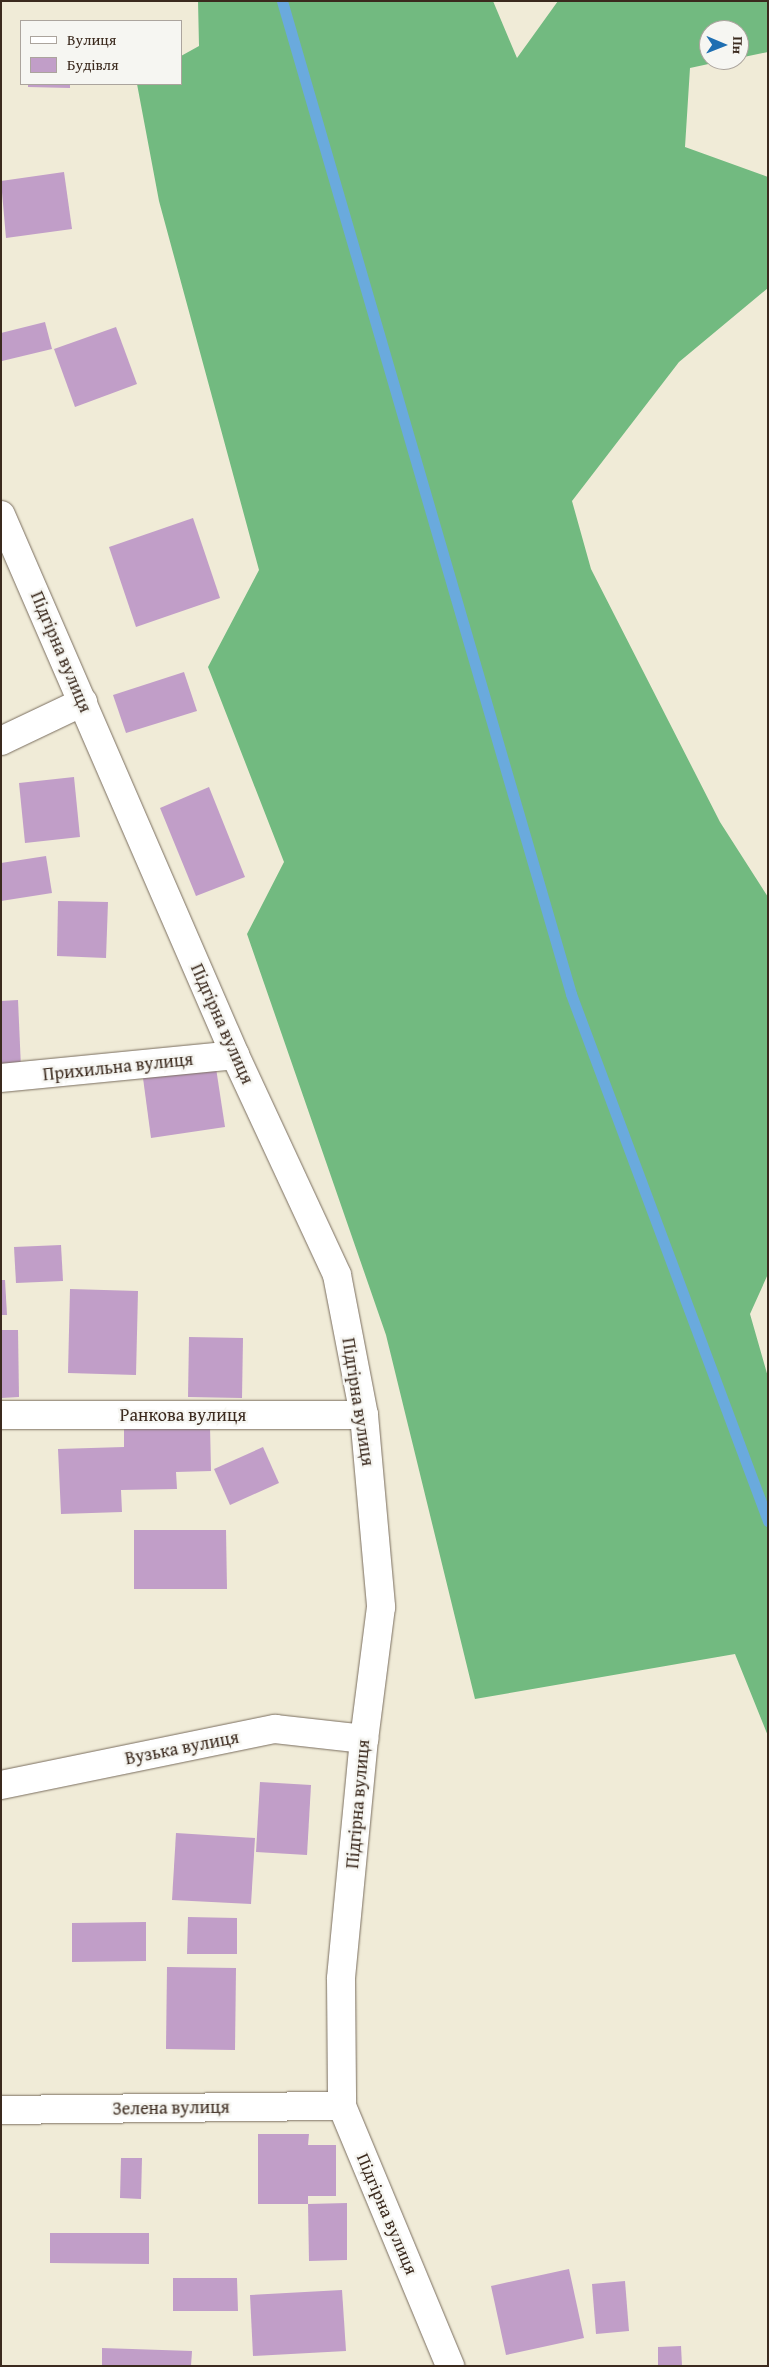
<!DOCTYPE html>
<meta charset="utf-8">
<style>
body{margin:0}
#map{position:relative;width:769px;height:2367px;overflow:hidden;background:#f0ebd7;font-family:"Gentium Book Plus",serif}
div>[style]{position:absolute}
.forest>*{inset:0;background:#72ba80}
.stream>*{height:11px;margin:-5.5px;padding:0 5.5px;transform-origin:5.5px;border-radius:5.5px;background:#6aaadd}
.building>*{inset:0;background:#c19ec8}
.roads{filter:drop-shadow(0 0 1px #7a6e5f) drop-shadow(0 0 1px #7a6e5f)}
.street>*{height:28px;margin:-14px;padding:0 14px;transform-origin:14px;border-radius:14px;background:#fff}
span{translate:-50% -50%;white-space:nowrap;text-align:center;line-height:1.15;-webkit-text-stroke:4.5px #f6f6f2;paint-order:stroke}
.street-label{font-size:18px;color:#3b2a1e}
.frame{position:absolute;inset:0;border:2px solid #3b2a1e;pointer-events:none}
.legend{position:absolute;left:20px;top:20px;width:162px;height:65px;box-sizing:border-box;background:#f6f6f2;border:1px solid #aba49d;margin:0;padding:6px 9px;list-style:none;font-size:15px;color:#3b2a1e}
.legend li{display:flex;align-items:center;gap:10px;height:25px}
.legend b{width:25px;border:1px solid #aba49d}
.north{position:absolute;left:699px;top:20px;width:50px;height:50px;box-sizing:border-box;background:#f6f6f2;border:1px solid #aba49d;border-radius:50%;rotate:91deg;font-size:14px;font-weight:700;line-height:20px;text-align:center;color:#3b2a1e}
.north::after{content:'';display:block;margin:auto;width:18px;height:22px;background:#1f6fb2;clip-path:polygon(50% 0,100% 100%,50% 72%,0 100%)}
</style>
<div id="map">
<div class="forest">
<div style="clip-path:polygon(198px 1px,493px 1px,517px 58px,558px 1px,768px 1px,768px 52px,739px 58px,739px 30px,709px 30px,709px 60px,727px 60px,690px 68px,685px 147px,768px 177px,768px 288px,679px 362px,572px 501px,591px 569px,720px 822px,768px 897px,768px 1274px,750px 1314px,768px 1377px,768px 1736px,735px 1654px,475px 1699px,386px 1335px,247px 934px,284px 862px,208px 667px,259px 570px,159px 201px,137px 84px,181px 84px,181px 56px,199px 46px)"></div>
</div>
<div class="stream">
<div style="left:282px;top:1px;width:1034px;rotate:73.77deg"></div>
<div style="left:571px;top:994px;width:563px;rotate:69.5deg"></div>
</div>
<div class="building">
<div style="clip-path:polygon(28px 84px,70px 84px,70px 88px,28px 87px)"></div>
<div style="clip-path:polygon(64px 172px,72px 229px,6px 238px,1px 181px)"></div>
<div style="clip-path:polygon(45px 322px,52px 349px,2px 361px,1px 333px)"></div>
<div style="clip-path:polygon(116px 327px,137px 384px,75px 407px,54px 349px)"></div>
<div style="clip-path:polygon(193px 518px,220px 598px,136px 627px,109px 547px)"></div>
<div style="clip-path:polygon(184px 672px,197px 711px,126px 733px,113px 695px)"></div>
<div style="clip-path:polygon(74px 777px,80px 837px,25px 843px,19px 783px)"></div>
<div style="clip-path:polygon(209px 787px,245px 877px,196px 896px,160px 808px)"></div>
<div style="clip-path:polygon(46px 856px,52px 893px,1px 901px,1px 863px)"></div>
<div style="clip-path:polygon(58px 901px,108px 902px,106px 958px,57px 956px)"></div>
<div style="clip-path:polygon(18px 1000px,21px 1068px,1px 1069px,1px 1001px)"></div>
<div style="clip-path:polygon(216px 1068px,225px 1127px,151px 1138px,143px 1078px)"></div>
<div style="clip-path:polygon(61px 1245px,63px 1281px,16px 1283px,14px 1247px)"></div>
<div style="clip-path:polygon(1px 1280px,5px 1280px,7px 1315px,1px 1315px)"></div>
<div style="clip-path:polygon(70px 1289px,138px 1291px,136px 1375px,68px 1373px)"></div>
<div style="clip-path:polygon(1px 1330px,18px 1330px,19px 1397px,1px 1398px)"></div>
<div style="clip-path:polygon(189px 1337px,243px 1338px,242px 1398px,188px 1397px)"></div>
<div style="clip-path:polygon(210px 1426px,211px 1471px,176px 1472px,177px 1489px,121px 1490px,122px 1512px,61px 1514px,58px 1449px,124px 1447px,124px 1429px)"></div>
<div style="clip-path:polygon(263px 1447px,279px 1483px,230px 1505px,214px 1469px)"></div>
<div style="clip-path:polygon(134px 1530px,226px 1530px,227px 1589px,134px 1589px)"></div>
<div style="clip-path:polygon(260px 1782px,311px 1785px,307px 1855px,256px 1852px)"></div>
<div style="clip-path:polygon(176px 1833px,255px 1838px,251px 1904px,172px 1900px)"></div>
<div style="clip-path:polygon(188px 1917px,237px 1918px,237px 1954px,187px 1954px)"></div>
<div style="clip-path:polygon(146px 1922px,146px 1961px,72px 1962px,72px 1923px)"></div>
<div style="clip-path:polygon(167px 1967px,236px 1968px,235px 2050px,166px 2049px)"></div>
<div style="clip-path:polygon(258px 2134px,309px 2134px,308px 2145px,336px 2145px,336px 2196px,308px 2196px,308px 2204px,258px 2204px)"></div>
<div style="clip-path:polygon(121px 2158px,142px 2158px,141px 2199px,120px 2198px)"></div>
<div style="clip-path:polygon(347px 2203px,347px 2260px,309px 2261px,308px 2204px)"></div>
<div style="clip-path:polygon(50px 2233px,149px 2233px,149px 2264px,50px 2263px)"></div>
<div style="clip-path:polygon(569px 2269px,584px 2338px,506px 2355px,491px 2286px)"></div>
<div style="clip-path:polygon(173px 2278px,237px 2278px,238px 2311px,173px 2311px)"></div>
<div style="clip-path:polygon(625px 2281px,629px 2331px,596px 2334px,592px 2284px)"></div>
<div style="clip-path:polygon(342px 2290px,346px 2351px,253px 2356px,250px 2295px)"></div>
<div style="clip-path:polygon(681px 2346px,682px 2366px,658px 2366px,658px 2347px)"></div>
<div style="clip-path:polygon(102px 2348px,192px 2351px,191px 2366px,102px 2366px)"></div>
</div>
<div class="roads">
<div class="street">
<div style="left:1px;top:515px;width:589px;rotate:66.57deg"></div>
<div style="left:235px;top:1055px;width:242px;rotate:65.1deg"></div>
<div style="left:337px;top:1275px;width:143px;rotate:79.1deg"></div>
<div style="left:364px;top:1415px;width:193px;rotate:84.9deg"></div>
<div style="left:381px;top:1607px;width:133px;rotate:97.3deg"></div>
<div style="left:364px;top:1739px;width:241px;rotate:95.5deg"></div>
<div style="left:341px;top:1979px;width:127px;rotate:89.5deg"></div>
<div style="left:342px;top:2106px;width:282px;rotate:67.4deg"></div>
<div style="left:1px;top:741px;width:91px;rotate:-25.4deg"></div>
<div style="left:1px;top:1078px;width:235px;rotate:-5.6deg"></div>
<div style="left:1px;top:1415px;width:363px"></div>
<div style="left:1px;top:1785px;width:280px;rotate:-11.6deg"></div>
<div style="left:275px;top:1729px;width:90px;rotate:6.4deg"></div>
<div style="left:1px;top:2110px;width:341px;rotate:-0.7deg"></div>
</div>
</div>
<div class="street-label">
<span style="left:61px;top:652px;rotate:67deg">Підгірна вулиця</span>
<span style="left:222px;top:1024px;rotate:66deg">Підгірна вулиця</span>
<span style="left:118px;top:1067px;rotate:-6deg">Прихильна вулиця</span>
<span style="left:358px;top:1402px;rotate:81deg">Підгірна вулиця</span>
<span style="left:183px;top:1415px">Ранкова вулиця</span>
<span style="left:182px;top:1748px;rotate:-11deg">Вузька вулиця</span>
<span style="left:358px;top:1804px;rotate:-85deg">Підгірна вулиця</span>
<span style="left:171px;top:2108px;rotate:-1deg">Зелена вулиця</span>
<span style="left:387px;top:2214px;rotate:67deg">Підгірна вулиця</span>
</div>
<div class="frame"></div>
<ul class="legend">
<li><b style="height:6px;background:#fff"></b>Вулиця</li>
<li><b style="height:14px;background:#c19ec8"></b>Будівля</li>
</ul>
<div class="north">Пн</div>
</div>
